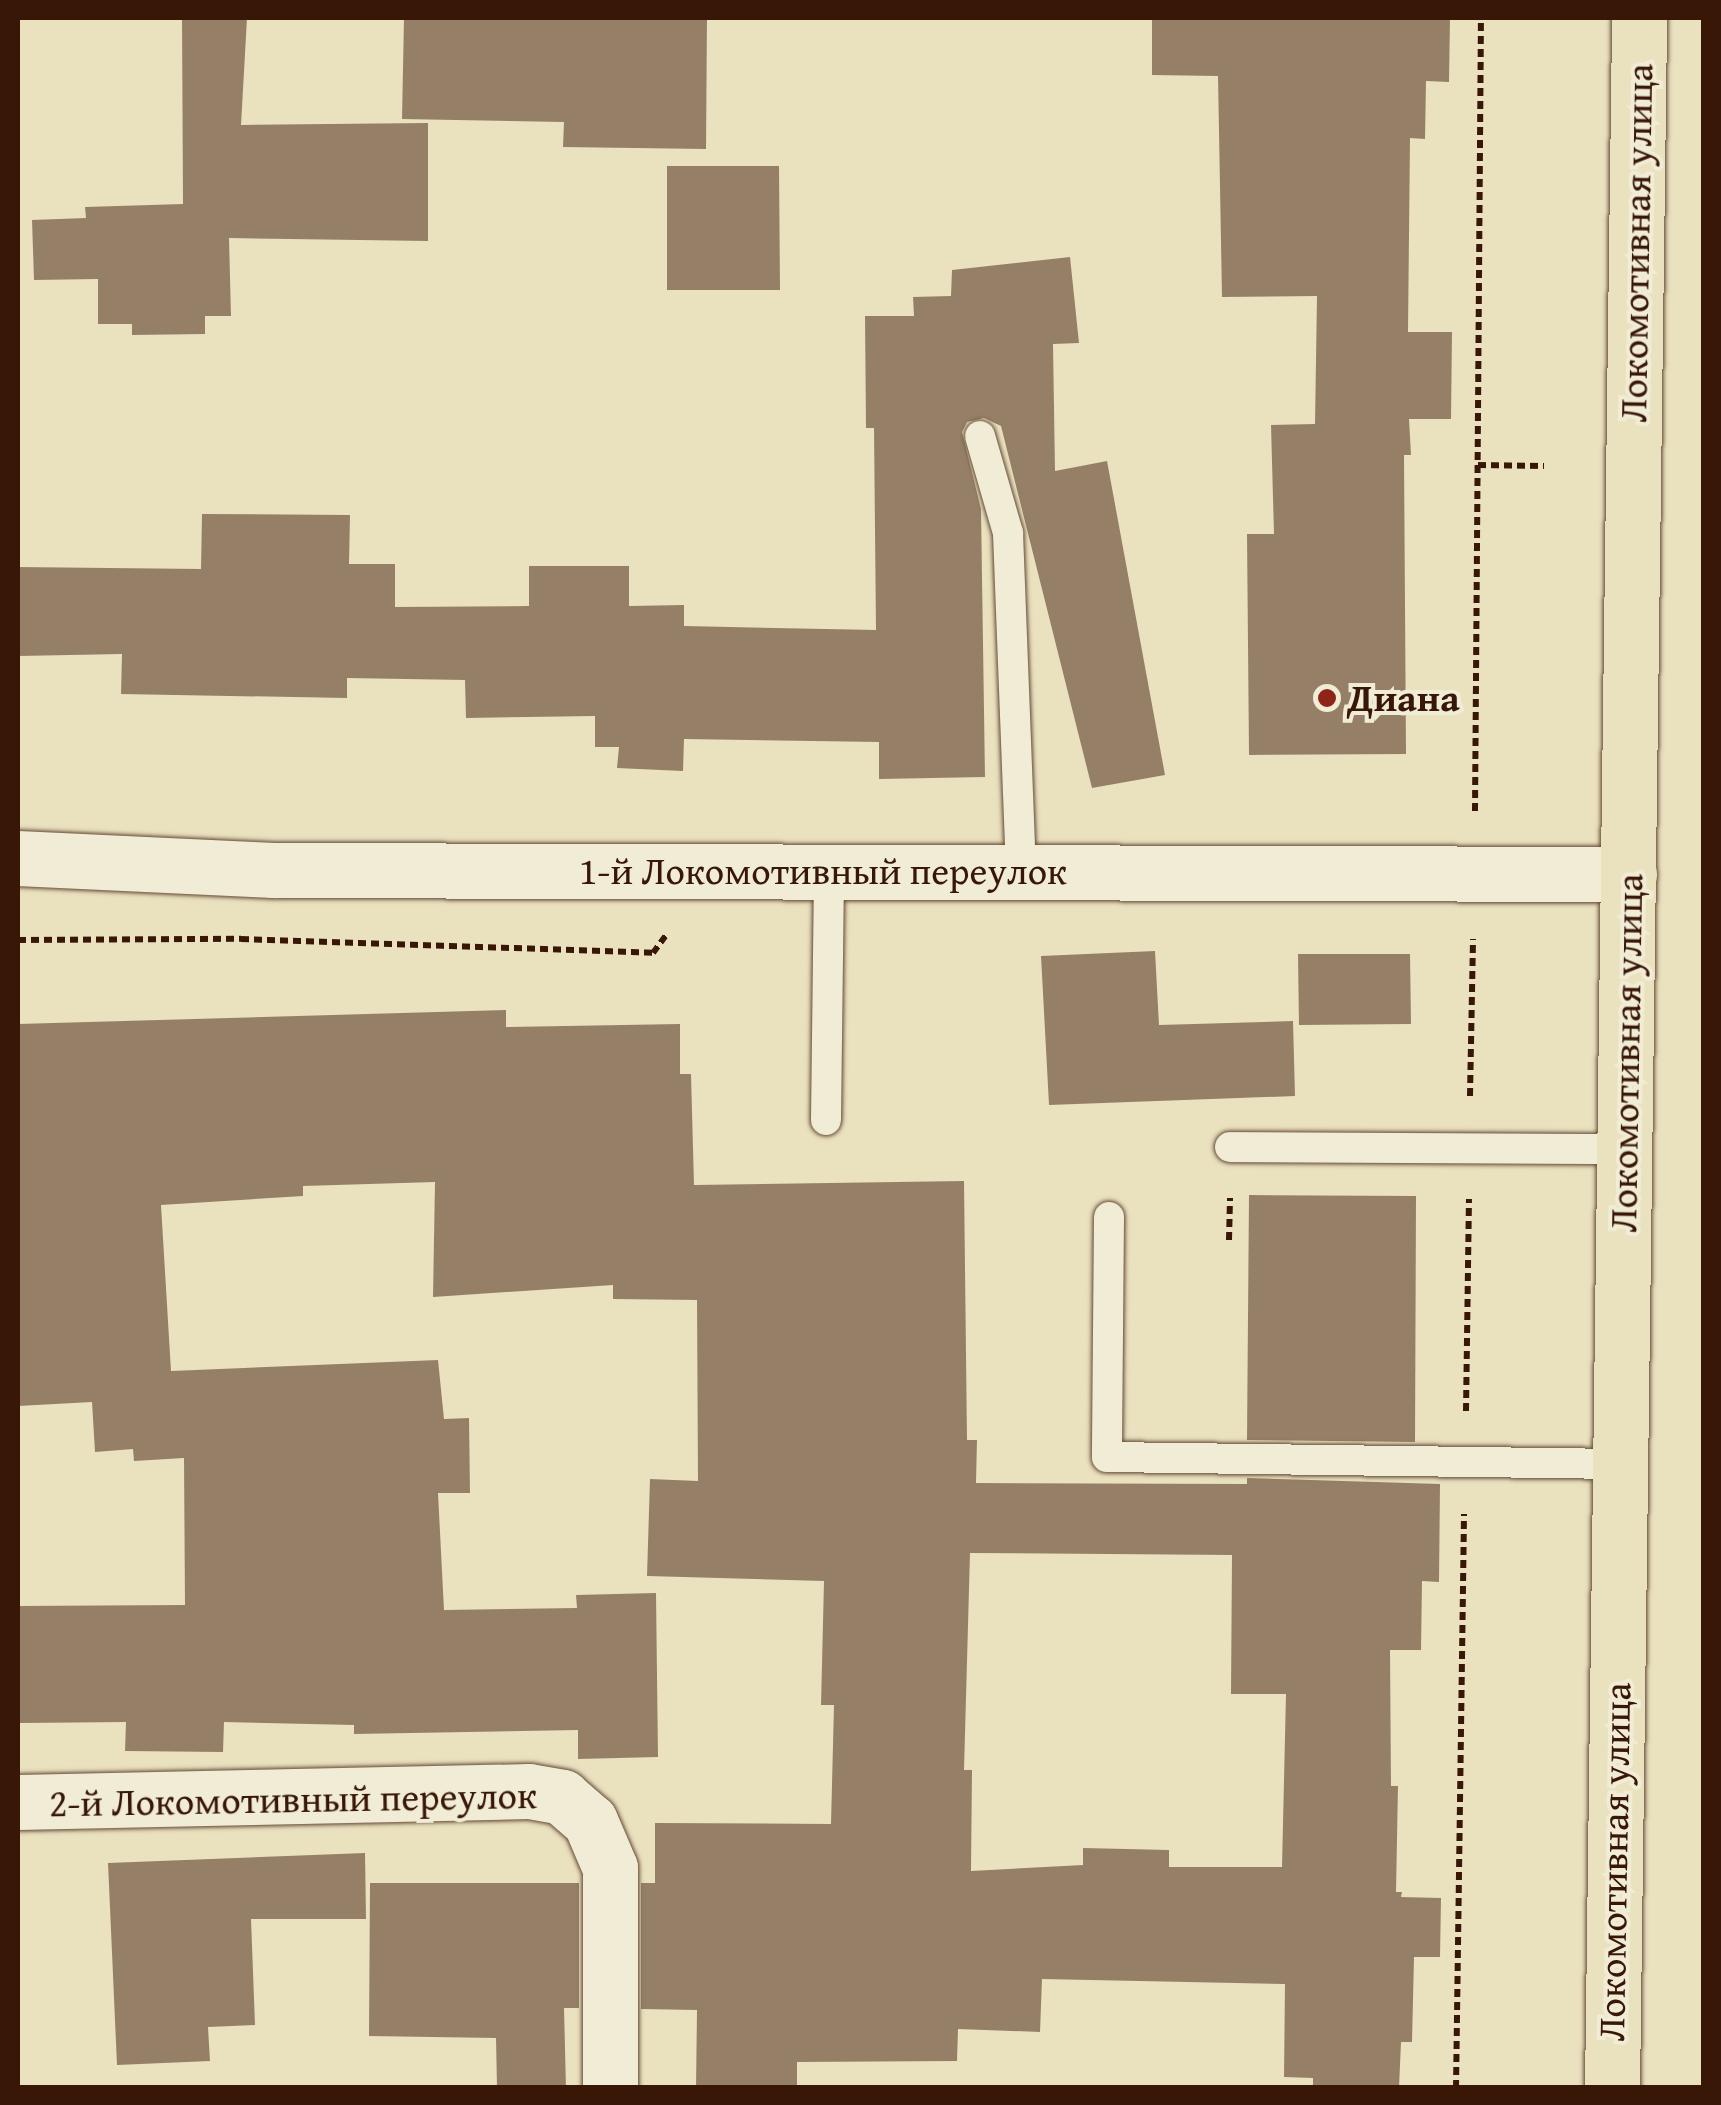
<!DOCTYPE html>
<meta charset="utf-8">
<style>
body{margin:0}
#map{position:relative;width:1721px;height:2105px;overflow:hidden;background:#eae1bf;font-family:"Gentium Book Plus",serif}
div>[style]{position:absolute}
.building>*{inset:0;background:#958067}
.path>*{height:6px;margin-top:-3px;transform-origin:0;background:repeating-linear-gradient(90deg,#391707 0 8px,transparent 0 13px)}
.roads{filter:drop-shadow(0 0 2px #654a35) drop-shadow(0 0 2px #654a35)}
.service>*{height:30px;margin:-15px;padding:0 15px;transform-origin:15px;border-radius:15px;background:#f1ecd5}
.minor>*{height:55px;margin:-27.5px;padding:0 27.5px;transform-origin:27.5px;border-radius:27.5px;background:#f1ecd5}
.primary>*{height:55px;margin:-27.5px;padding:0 27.5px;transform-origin:27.5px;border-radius:27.5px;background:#eae1bf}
.dots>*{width:28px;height:28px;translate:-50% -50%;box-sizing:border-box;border:5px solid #f1ecd5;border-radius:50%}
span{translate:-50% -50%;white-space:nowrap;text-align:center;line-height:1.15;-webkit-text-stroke:8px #f1ecd5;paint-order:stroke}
.street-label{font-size:38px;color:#391707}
.poi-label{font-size:38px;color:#391707;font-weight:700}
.left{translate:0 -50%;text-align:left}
.frame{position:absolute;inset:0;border:20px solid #391707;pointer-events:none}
</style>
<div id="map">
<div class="building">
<div style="clip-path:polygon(182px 18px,247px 18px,241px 125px,428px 123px,428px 241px,229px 238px,231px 316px,205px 316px,205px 334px,132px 335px,132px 324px,98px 324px,98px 279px,34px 280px,32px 220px,86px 218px,85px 207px,183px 204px)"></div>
<div style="clip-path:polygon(404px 18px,707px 18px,706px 149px,563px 147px,564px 122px,402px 119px)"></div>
<div style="clip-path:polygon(1152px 18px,1450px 18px,1449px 82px,1426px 81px,1425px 139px,1410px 138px,1408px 332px,1452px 332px,1451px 419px,1409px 419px,1411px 455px,1404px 455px,1406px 754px,1249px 755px,1247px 534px,1274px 534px,1271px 425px,1315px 424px,1317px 296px,1222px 297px,1218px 76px,1152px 75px)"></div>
<div style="clip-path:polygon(667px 166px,779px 166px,780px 290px,667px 290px)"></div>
<div style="clip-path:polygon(1070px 257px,1079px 343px,1053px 344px,1055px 471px,1107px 461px,1165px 775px,1092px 788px,1001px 426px,984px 418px,967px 422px,962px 432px,981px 509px,985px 777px,879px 779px,879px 742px,684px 739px,683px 771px,617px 768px,619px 747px,595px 747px,595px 716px,466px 718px,465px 680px,347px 678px,347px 698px,121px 694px,122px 654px,18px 656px,18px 567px,201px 569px,202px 514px,350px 515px,349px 564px,395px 564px,395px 607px,529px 606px,529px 566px,629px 566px,629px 606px,684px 605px,684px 626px,876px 630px,874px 428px,866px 428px,865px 316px,914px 316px,913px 297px,951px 296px,952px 270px)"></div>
<div style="clip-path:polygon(1155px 951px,1159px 1025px,1293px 1021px,1295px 1096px,1049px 1105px,1041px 956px)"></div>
<div style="clip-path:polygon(1298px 954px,1410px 954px,1411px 1024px,1299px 1025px)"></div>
<div style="clip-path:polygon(evenodd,506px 1010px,506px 1027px,680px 1024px,680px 1074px,691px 1074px,694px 1185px,964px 1181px,967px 1440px,977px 1440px,976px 1483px,1247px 1484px,1247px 1478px,1440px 1484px,1439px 1582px,1422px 1581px,1421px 1650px,1390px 1650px,1391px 1786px,1398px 1786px,1396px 1892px,1402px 1892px,1401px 1897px,1441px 1898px,1440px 1957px,1414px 1957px,1412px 2042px,1401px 2042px,1399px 2088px,1313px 2088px,1313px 2078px,1284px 2077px,1285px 1984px,1042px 1979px,1040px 2032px,958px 2029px,957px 2061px,797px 2062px,797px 2088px,696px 2088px,697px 2010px,641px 2009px,641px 1883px,655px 1883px,655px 1823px,831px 1824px,834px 1705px,821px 1705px,824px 1581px,647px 1576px,650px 1479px,698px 1481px,697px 1300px,613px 1299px,613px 1285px,433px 1297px,435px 1182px,303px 1186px,303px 1196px,161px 1205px,171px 1371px,438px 1360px,444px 1419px,469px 1418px,470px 1493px,438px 1493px,444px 1610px,577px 1608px,576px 1595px,656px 1593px,658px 1757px,578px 1759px,578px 1730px,354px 1734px,354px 1725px,224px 1722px,223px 1752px,125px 1751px,126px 1722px,20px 1723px,19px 1606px,185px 1605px,184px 1458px,134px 1461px,133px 1449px,95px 1452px,92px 1402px,18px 1406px,18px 1024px,506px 1010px,970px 1553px,1232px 1555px,1231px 1694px,1286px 1694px,1282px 1867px,1169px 1867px,1169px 1850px,1083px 1848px,1083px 1865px,971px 1871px,972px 1770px,964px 1770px,970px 1553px)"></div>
<div style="clip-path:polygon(1249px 1195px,1416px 1196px,1415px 1442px,1247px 1440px)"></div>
<div style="clip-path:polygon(365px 1853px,366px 1919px,251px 1919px,255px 2025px,208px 2027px,210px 2061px,117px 2065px,108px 1863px)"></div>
<div style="clip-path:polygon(370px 1883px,579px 1883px,579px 2008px,564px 2008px,566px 2088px,497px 2088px,496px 2038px,369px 2036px)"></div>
</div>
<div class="path">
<div style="left:1478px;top:465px;width:66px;rotate:0.9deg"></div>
<div style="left:1475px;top:811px;width:793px;rotate:-89.57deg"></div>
<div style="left:18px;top:940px;width:223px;rotate:-0.3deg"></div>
<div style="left:241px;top:939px;width:412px;rotate:1.9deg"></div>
<div style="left:653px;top:953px;width:22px;rotate:-54deg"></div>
<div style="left:1470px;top:1096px;width:157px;rotate:-88.9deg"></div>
<div style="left:1229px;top:1240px;width:42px;rotate:-88.6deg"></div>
<div style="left:1466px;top:1411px;width:212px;rotate:-89.2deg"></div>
<div style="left:1456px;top:2088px;width:574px;rotate:-89.2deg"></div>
</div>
<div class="roads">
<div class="service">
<div style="left:980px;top:436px;width:101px;rotate:73.9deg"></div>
<div style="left:1008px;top:533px;width:339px;rotate:87.8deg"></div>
<div style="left:826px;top:1120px;width:248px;rotate:-89.3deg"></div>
<div style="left:1230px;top:1147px;width:395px;rotate:0.3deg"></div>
<div style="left:1109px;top:1217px;width:240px;rotate:90.5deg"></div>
<div style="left:1107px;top:1457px;width:512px;rotate:0.78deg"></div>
</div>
<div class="minor">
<div style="left:18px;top:858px;width:255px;rotate:2.7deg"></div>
<div style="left:273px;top:870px;width:1356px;rotate:0.17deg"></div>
<div style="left:18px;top:1802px;width:511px;rotate:-1.23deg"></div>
<div style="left:529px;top:1791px;width:34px;rotate:10deg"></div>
<div style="left:562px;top:1797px;width:37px;rotate:41deg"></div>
<div style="left:590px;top:1821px;width:51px;rotate:66.9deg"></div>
<div style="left:610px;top:1868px;width:220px;rotate:90deg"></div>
</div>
<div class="primary">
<div style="left:1612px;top:2088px;width:2070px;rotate:-89.25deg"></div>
</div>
</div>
<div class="dots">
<div style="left:1327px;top:698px;background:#8f2418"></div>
</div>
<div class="street-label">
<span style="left:1636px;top:243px;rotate:-89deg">Локомотивная улица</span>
<span style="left:823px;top:871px">1-й Локомотивный переулок</span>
<span style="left:1626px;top:1053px;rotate:-89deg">Локомотивная улица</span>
<span style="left:293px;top:1799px;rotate:-1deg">2-й Локомотивный переулок</span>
<span style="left:1614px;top:1862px;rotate:-89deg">Локомотивная улица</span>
</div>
<div class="poi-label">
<span class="left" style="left:1347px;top:698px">Диана</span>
</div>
<div class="frame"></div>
</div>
